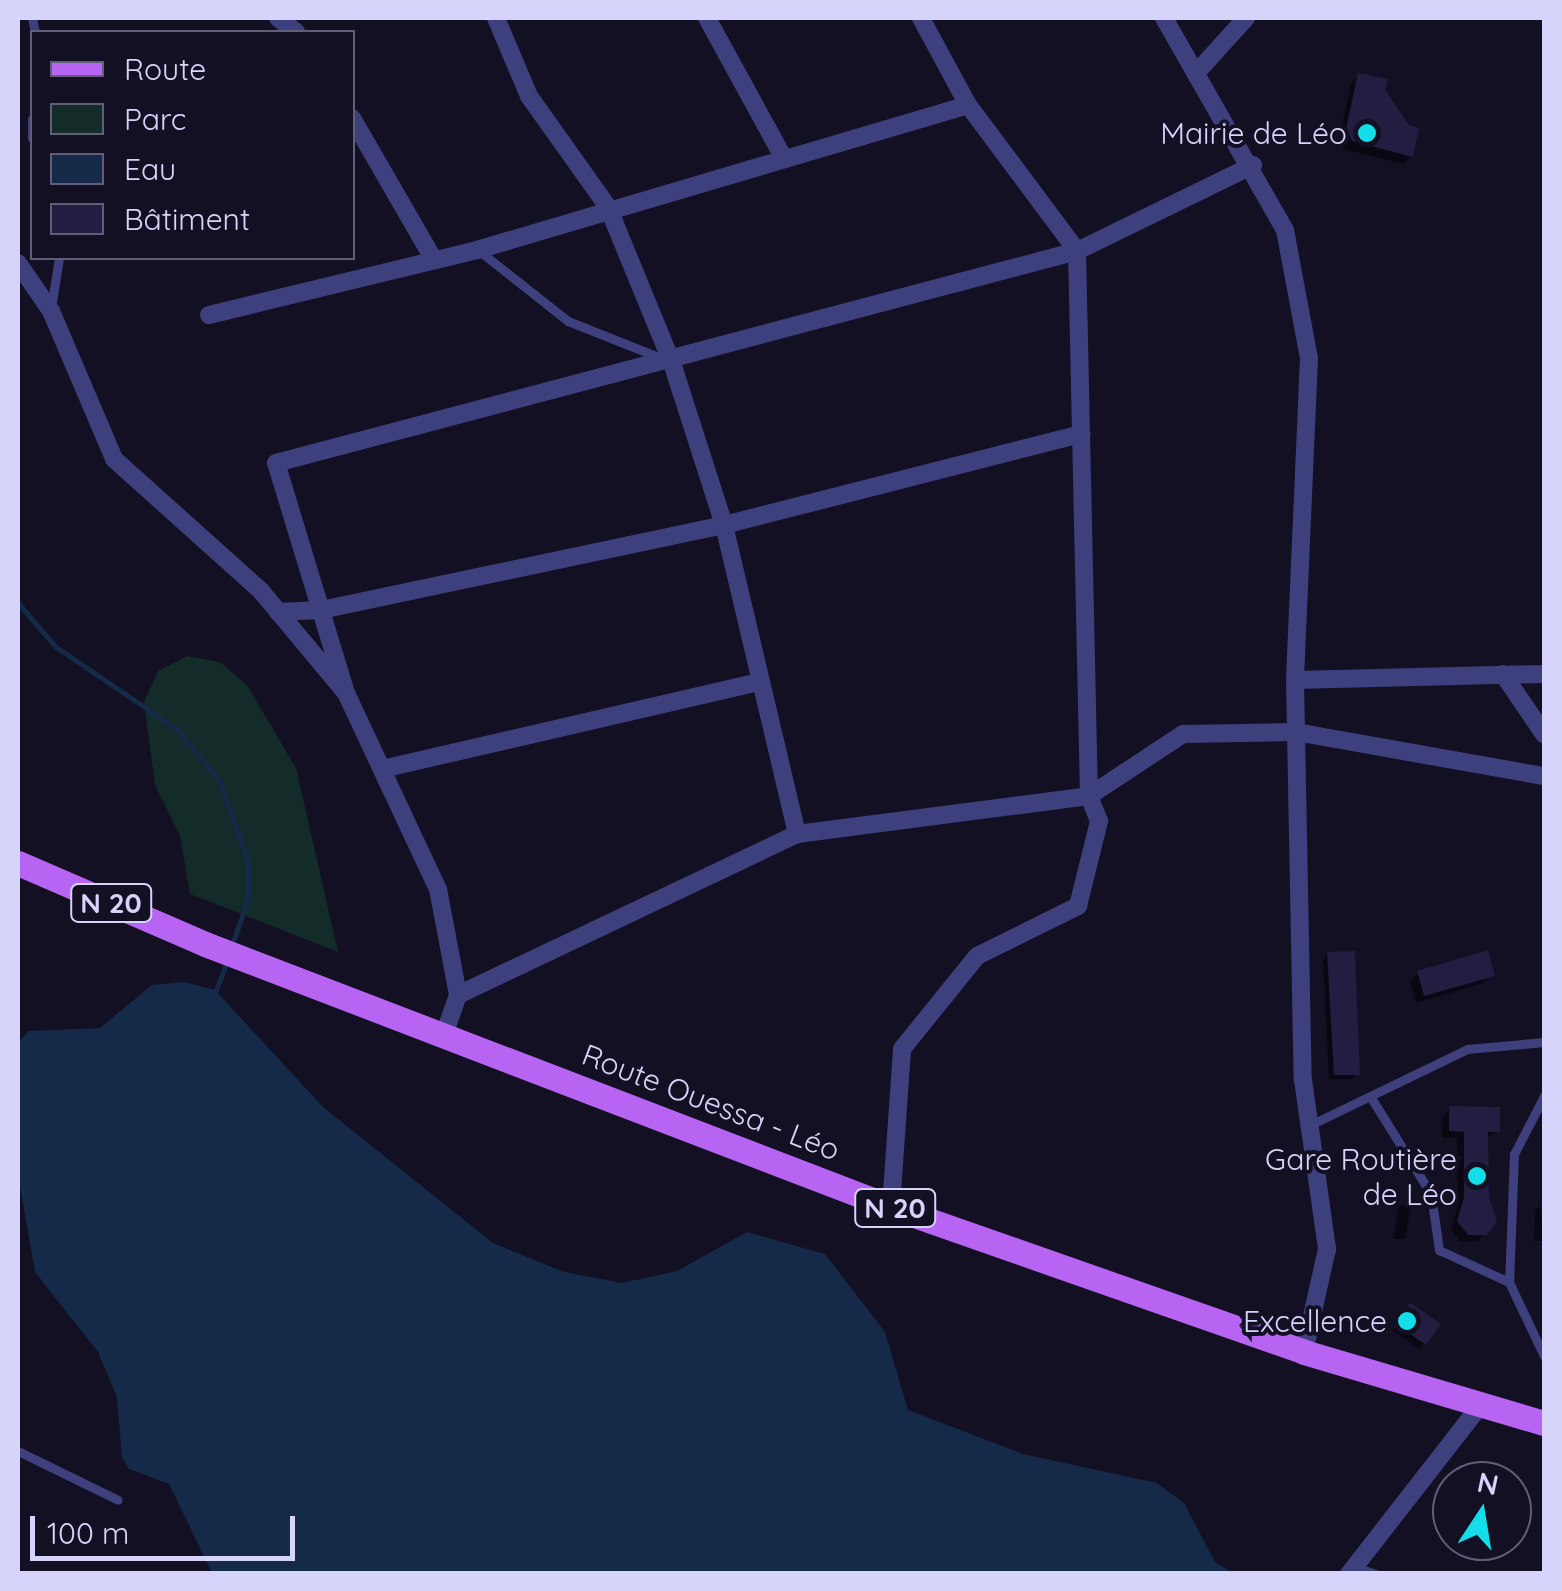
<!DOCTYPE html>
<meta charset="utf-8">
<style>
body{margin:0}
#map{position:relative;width:1562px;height:1591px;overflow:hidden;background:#121022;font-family:Quicksand,sans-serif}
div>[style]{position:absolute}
.green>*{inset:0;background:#132b29}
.water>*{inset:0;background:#142a48}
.shadow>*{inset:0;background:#0007}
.stream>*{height:5px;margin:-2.5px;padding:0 2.5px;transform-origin:2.5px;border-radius:2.5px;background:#142a48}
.building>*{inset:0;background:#231d41}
.service>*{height:9px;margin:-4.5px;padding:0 4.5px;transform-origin:4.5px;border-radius:4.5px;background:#3e3f7d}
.minor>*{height:18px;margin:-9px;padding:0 9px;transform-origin:9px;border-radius:9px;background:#3e3f7d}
.primary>*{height:25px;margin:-12.5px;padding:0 12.5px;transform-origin:12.5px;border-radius:12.5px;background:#b764f3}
.dots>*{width:28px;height:28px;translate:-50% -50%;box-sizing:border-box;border:5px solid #121022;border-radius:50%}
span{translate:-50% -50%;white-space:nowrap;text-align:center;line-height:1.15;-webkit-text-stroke:8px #121022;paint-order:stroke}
.shield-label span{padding:2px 8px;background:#121022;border:2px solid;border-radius:8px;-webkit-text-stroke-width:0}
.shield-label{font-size:28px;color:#d7d4fc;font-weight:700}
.poi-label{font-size:30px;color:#d7d4fc}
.right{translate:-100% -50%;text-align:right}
.street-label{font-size:30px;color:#d7d4fc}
.frame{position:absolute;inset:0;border:20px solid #d7d4fc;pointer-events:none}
.legend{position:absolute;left:30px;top:30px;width:325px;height:230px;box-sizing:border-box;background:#121022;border:2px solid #615e79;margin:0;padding:12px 18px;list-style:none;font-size:30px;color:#d7d4fc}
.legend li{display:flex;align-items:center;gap:20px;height:50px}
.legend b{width:50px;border:2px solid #615e79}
.north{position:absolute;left:1432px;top:1461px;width:100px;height:100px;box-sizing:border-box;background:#121022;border:2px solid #615e79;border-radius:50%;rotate:12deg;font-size:28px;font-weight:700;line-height:40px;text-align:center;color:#d7d4fc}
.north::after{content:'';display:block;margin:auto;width:35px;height:45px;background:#12dde9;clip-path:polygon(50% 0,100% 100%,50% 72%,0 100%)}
.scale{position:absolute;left:30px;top:1516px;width:265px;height:45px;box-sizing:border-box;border:5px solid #d7d4fc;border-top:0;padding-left:12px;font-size:30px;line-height:35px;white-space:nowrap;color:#d7d4fc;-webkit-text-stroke:8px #121022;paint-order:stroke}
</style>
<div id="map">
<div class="green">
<div style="clip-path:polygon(187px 656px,220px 662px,247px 685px,296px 768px,338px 952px,190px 894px,180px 836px,155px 785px,144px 702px,158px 671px)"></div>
</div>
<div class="water">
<div style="clip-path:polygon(184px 982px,215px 990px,323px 1107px,493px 1243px,564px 1272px,622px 1283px,677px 1271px,747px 1232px,825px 1254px,885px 1332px,908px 1410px,1023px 1454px,1157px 1483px,1184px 1503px,1215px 1562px,1233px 1573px,212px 1573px,169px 1484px,129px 1469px,122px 1457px,117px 1397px,98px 1352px,35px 1272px,18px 1174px,18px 1043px,29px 1031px,100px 1028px,152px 985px)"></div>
</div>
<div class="shadow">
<div style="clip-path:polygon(1359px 75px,1411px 156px,1403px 164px,1343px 149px,1339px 139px,1351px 84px)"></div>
<div style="clip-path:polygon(1328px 954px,1358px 1074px,1352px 1079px,1329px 1079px,1323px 960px)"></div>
<div style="clip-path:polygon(1418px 973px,1492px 975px,1484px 983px,1416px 1003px,1410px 981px)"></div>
<div style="clip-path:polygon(1450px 1109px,1498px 1131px,1486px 1139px,1485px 1233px,1477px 1242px,1460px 1241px,1451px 1229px,1458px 1206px,1457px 1138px,1442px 1138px,1443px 1116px)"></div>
<div style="clip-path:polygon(1399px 1205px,1411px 1206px,1405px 1239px,1393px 1239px)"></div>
<div style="clip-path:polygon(1540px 1206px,1544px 1241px,1534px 1241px,1535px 1211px)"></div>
<div style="clip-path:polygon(1405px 1311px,1424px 1344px,1419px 1349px,1392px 1330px)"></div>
</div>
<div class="stream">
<div style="left:18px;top:603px;width:58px;rotate:49.2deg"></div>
<div style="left:56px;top:647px;width:148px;rotate:34.2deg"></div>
<div style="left:178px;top:730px;width:67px;rotate:51.1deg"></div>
<div style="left:220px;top:782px;width:85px;rotate:70.7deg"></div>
<div style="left:248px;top:862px;width:36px;rotate:90deg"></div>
<div style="left:248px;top:898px;width:53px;rotate:108.8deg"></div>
<div style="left:214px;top:995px;width:34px;rotate:-69deg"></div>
</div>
<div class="building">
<div style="clip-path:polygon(1358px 73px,1388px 79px,1385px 90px,1409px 125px,1419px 128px,1413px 157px,1352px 141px,1346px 129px)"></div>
<div style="clip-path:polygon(1488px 950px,1495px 976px,1424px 996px,1417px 971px)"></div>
<div style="clip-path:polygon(1355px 951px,1360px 1075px,1334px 1075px,1327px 952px)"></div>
<div style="clip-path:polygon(1449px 1106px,1500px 1107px,1500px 1132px,1488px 1132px,1489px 1197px,1497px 1222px,1487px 1235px,1468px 1235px,1457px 1221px,1464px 1197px,1464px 1132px,1449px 1131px)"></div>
<div style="clip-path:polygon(1410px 1303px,1441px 1324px,1426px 1345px,1395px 1324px)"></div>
</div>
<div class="service">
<div style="left:32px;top:18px;width:14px;rotate:78deg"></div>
<div style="left:32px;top:119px;width:19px;rotate:90deg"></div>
<div style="left:478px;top:250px;width:115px;rotate:38.3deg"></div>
<div style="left:568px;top:321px;width:100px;rotate:21.7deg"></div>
<div style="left:51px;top:308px;width:51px;rotate:-80.9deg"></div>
<div style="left:1370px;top:1096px;width:115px;rotate:58.1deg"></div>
<div style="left:1431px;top:1194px;width:57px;rotate:81.9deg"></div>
<div style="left:1439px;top:1250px;width:77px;rotate:24.6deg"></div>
<div style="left:1544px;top:1096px;width:65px;rotate:117.3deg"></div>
<div style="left:1514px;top:1154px;width:128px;rotate:92.2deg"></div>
<div style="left:1509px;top:1282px;width:82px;rotate:64.7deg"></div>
<div style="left:1308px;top:1126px;width:177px;rotate:-25.8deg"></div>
<div style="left:1467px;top:1049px;width:77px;rotate:-5.2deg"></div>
<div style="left:18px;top:1451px;width:111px;rotate:26.1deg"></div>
<div style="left:1355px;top:1567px;width:21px;rotate:19deg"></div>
</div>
<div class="minor">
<div style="left:278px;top:18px;width:23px;rotate:38deg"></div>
<div style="left:496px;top:18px;width:85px;rotate:67.1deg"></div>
<div style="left:529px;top:96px;width:136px;rotate:54.6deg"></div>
<div style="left:608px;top:207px;width:169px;rotate:67.7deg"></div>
<div style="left:672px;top:363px;width:170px;rotate:72.2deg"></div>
<div style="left:724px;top:525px;width:318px;rotate:76.7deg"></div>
<div style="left:707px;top:18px;width:158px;rotate:61.3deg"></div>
<div style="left:1164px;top:18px;width:244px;rotate:60.3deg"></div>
<div style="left:1285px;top:230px;width:130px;rotate:79.4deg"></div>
<div style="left:1309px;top:358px;width:322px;rotate:92.5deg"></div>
<div style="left:1295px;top:680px;width:400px;rotate:88.9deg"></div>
<div style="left:1303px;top:1080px;width:171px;rotate:81.9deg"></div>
<div style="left:1327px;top:1249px;width:106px;rotate:102.6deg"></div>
<div style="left:1197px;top:72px;width:73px;rotate:-47.8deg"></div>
<div style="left:352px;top:118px;width:164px;rotate:60deg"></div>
<div style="left:18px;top:263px;width:58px;rotate:55.5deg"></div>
<div style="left:51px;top:311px;width:161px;rotate:66.9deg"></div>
<div style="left:114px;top:459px;width:198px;rotate:41.9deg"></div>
<div style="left:261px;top:591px;width:133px;rotate:50.2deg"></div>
<div style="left:346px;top:693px;width:217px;rotate:64.9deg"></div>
<div style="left:438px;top:889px;width:108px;rotate:79.3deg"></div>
<div style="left:209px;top:315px;width:276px;rotate:-13.6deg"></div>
<div style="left:477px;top:250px;width:512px;rotate:-16.45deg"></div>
<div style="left:278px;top:612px;width:43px;rotate:-2.7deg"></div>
<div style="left:321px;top:610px;width:412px;rotate:-11.9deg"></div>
<div style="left:724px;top:525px;width:369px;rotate:-14.3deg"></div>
<div style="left:1503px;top:674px;width:73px;rotate:55.7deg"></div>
<div style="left:1295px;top:680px;width:249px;rotate:-1.4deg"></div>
<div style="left:346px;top:693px;width:240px;rotate:-106.9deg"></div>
<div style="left:276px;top:463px;width:829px;rotate:-14.82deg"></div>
<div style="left:1077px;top:251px;width:196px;rotate:-26deg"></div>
<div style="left:382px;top:769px;width:388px;rotate:-13deg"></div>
<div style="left:444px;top:1035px;width:42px;rotate:-70.7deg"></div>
<div style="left:458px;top:995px;width:375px;rotate:-25.4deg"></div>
<div style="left:797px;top:834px;width:294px;rotate:-7.4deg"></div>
<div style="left:1089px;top:796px;width:113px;rotate:-33.4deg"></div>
<div style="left:1183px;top:734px;width:113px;rotate:-1deg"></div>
<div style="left:1296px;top:732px;width:252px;rotate:10.1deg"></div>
<div style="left:891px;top:1207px;width:158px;rotate:-86deg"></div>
<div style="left:902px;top:1049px;width:119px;rotate:-51.1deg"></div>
<div style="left:977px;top:956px;width:113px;rotate:-26.3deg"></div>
<div style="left:1078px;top:906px;width:88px;rotate:-76.1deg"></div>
<div style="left:1099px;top:821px;width:27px;rotate:-112deg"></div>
<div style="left:1089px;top:796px;width:545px;rotate:-91.26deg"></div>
<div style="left:1077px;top:251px;width:182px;rotate:-126.7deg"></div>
<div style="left:968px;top:105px;width:99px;rotate:-118.4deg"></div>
<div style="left:1349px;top:1574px;width:212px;rotate:-52.1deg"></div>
</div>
<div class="primary">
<div style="left:18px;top:863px;width:204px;rotate:23.4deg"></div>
<div style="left:205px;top:944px;width:735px;rotate:20.98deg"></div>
<div style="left:891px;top:1207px;width:438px;rotate:19.3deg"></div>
<div style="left:1304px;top:1352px;width:250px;rotate:16.5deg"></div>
</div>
<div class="dots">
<div style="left:1367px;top:133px;background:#12dde9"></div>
<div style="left:1477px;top:1176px;background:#12dde9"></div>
<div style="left:1407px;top:1321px;background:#12dde9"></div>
</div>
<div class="shield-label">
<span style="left:111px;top:903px">N 20</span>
<span style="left:895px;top:1208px">N 20</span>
</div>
<div class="poi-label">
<span class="right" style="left:1347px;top:133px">Mairie de Léo</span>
<span class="right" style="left:1457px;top:1176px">Gare Routière<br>de Léo</span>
<span class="right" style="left:1387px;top:1321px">Excellence</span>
</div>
<div class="street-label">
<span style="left:711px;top:1102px;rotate:21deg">Route Ouessa - Léo</span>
</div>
<div class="frame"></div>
<ul class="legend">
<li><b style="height:12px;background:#b764f3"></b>Route</li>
<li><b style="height:28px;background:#132b29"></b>Parc</li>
<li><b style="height:28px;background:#142a48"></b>Eau</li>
<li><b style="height:28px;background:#231d41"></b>Bâtiment</li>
</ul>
<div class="north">N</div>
<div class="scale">100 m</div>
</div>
